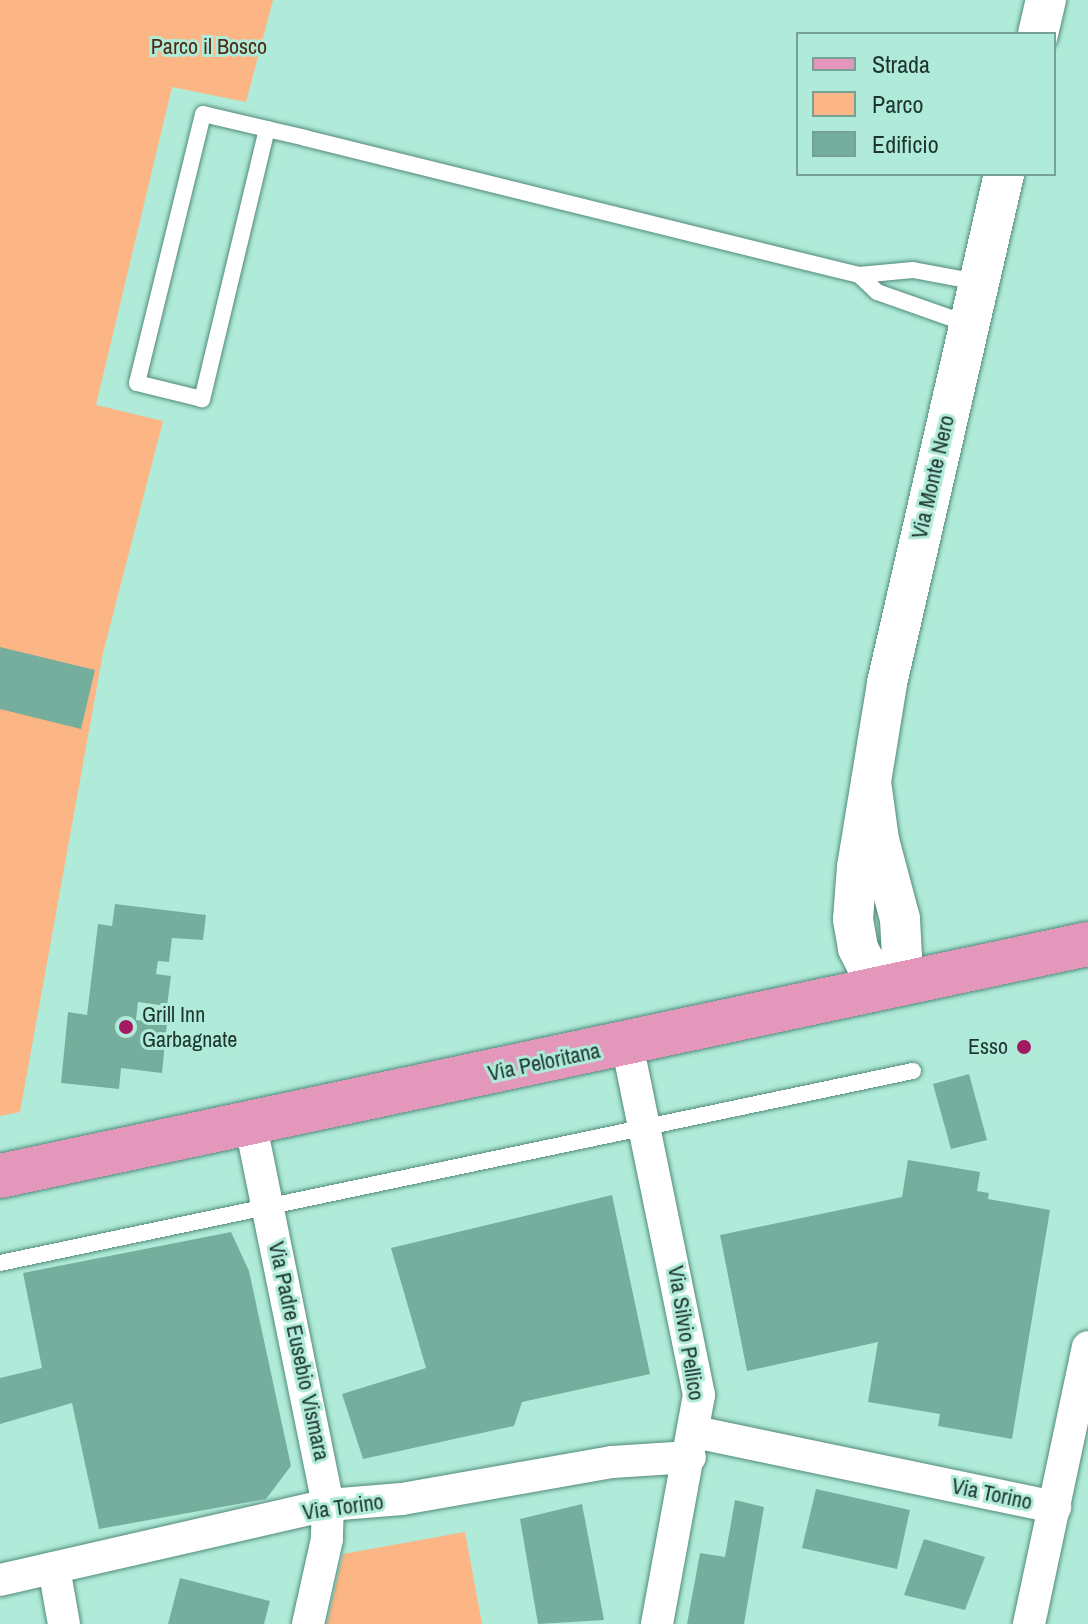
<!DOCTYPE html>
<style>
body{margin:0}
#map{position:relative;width:1088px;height:1624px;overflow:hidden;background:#b0ebd9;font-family:"Archivo Narrow",sans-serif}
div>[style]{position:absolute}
.green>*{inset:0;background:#fcb585}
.building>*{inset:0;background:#76ae9e}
.roads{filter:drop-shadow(0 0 2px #528a7b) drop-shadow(0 0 2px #528a7b)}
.service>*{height:16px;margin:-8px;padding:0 8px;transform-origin:8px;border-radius:8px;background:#fff}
.minor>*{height:32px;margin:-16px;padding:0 16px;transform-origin:16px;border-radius:16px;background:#fff}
.tertiary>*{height:40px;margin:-20px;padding:0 20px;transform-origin:20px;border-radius:20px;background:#fff}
.primary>*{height:44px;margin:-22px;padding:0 22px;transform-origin:22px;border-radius:22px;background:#e397bb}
.dots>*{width:22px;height:22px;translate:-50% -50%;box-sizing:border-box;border:4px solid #b0ebd9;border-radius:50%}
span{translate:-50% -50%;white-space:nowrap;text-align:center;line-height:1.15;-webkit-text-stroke:6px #b0ebd9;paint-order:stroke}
.park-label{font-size:22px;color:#4c2c15}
.street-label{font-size:22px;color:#1e352f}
.poi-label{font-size:22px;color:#1e352f}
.left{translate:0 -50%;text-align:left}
.right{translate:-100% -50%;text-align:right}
.legend{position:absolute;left:796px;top:32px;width:260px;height:144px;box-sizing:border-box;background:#b0ebd9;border:2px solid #76a295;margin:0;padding:10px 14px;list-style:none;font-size:24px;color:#1e352f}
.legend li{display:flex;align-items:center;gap:16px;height:40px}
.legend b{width:40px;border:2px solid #76a295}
</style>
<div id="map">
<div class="green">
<div style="clip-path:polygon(0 0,273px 0,246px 102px,172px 87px,96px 405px,163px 421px,103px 653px,20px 1112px,0 1116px)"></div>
<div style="clip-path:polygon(465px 1532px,482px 1624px,327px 1624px,343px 1554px)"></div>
</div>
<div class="building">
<div style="clip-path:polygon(0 647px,95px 670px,81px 729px,0 709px)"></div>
<div style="clip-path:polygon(115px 904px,206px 915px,203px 940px,172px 938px,169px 962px,158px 961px,156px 974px,171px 976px,167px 1006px,138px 1002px,136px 1020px,167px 1023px,162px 1073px,121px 1068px,119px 1089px,61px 1083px,68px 1012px,87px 1015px,98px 924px,112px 926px)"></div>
<div style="clip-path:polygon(969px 1074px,987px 1140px,951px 1149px,933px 1084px)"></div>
<div style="clip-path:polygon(908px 1160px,980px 1172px,977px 1191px,989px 1193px,988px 1199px,1050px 1210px,1012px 1439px,938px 1426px,940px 1414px,868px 1402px,878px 1342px,747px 1371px,720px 1235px,902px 1197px)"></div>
<div style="clip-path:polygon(612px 1195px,650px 1374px,522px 1402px,514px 1426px,363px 1459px,342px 1394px,426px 1368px,391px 1248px)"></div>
<div style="clip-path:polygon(231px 1232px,249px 1271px,291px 1466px,266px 1499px,99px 1529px,72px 1403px,0 1424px,0 1378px,42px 1368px,23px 1273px)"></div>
<div style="clip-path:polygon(816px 1489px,910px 1510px,897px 1569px,802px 1548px)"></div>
<div style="clip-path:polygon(735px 1500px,764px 1507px,744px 1624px,687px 1624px,700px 1553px,725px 1557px)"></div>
<div style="clip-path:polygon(582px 1504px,604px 1620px,538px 1624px,520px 1519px)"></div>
<div style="clip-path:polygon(924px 1539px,985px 1557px,965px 1610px,904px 1595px)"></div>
<div style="clip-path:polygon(180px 1578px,270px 1601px,264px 1624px,168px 1624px)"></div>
</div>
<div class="roads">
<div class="service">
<div style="left:267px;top:129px;width:278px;rotate:103.5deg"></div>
<div style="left:202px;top:399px;width:67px;rotate:-166.2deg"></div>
<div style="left:137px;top:383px;width:277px;rotate:-76.2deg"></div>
<div style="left:203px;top:114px;width:66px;rotate:13.2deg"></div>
<div style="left:267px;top:129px;width:39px;rotate:13deg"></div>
<div style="left:305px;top:138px;width:571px;rotate:13.89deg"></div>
<div style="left:859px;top:275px;width:54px;rotate:-5.3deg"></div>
<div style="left:913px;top:270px;width:66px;rotate:10.5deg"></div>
<div style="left:859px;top:275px;width:25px;rotate:43deg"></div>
<div style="left:877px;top:292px;width:96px;rotate:19.4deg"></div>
<div style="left:0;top:1263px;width:933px;rotate:-11.88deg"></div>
</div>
<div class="minor">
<div style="left:627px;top:1044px;width:358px;rotate:78.4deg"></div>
<div style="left:699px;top:1395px;width:233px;rotate:100.4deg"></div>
<div style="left:251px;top:1126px;width:387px;rotate:78.5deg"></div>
<div style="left:328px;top:1505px;width:34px;rotate:92deg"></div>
<div style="left:327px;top:1539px;width:87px;rotate:102.6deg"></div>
<div style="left:695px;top:1432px;width:368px;rotate:11.8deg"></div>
<div style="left:54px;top:1568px;width:57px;rotate:79.9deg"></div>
<div style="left:0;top:1580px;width:336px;rotate:-12.9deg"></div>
<div style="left:328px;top:1505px;width:74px;rotate:-4.6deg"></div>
<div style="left:402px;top:1499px;width:213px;rotate:-10deg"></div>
<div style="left:612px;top:1462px;width:78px;rotate:-3.7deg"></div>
<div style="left:1029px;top:1624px;width:283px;rotate:-78deg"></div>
</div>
<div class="tertiary">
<div style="left:1038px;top:34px;width:35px;rotate:-77deg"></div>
<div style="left:871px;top:782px;width:59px;rotate:82.1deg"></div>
<div style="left:879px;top:840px;width:82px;rotate:75.1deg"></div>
<div style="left:900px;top:919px;width:37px;rotate:87deg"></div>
<div style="left:902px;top:956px;width:27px;rotate:103deg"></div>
<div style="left:896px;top:982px;width:35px;rotate:-149deg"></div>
<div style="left:866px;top:964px;width:18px;rotate:-117deg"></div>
<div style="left:858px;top:948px;width:29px;rotate:-100deg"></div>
<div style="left:853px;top:919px;width:52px;rotate:-85.6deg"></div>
<div style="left:857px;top:867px;width:186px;rotate:-80.7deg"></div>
<div style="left:887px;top:683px;width:522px;rotate:-77.05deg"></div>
</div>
<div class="primary">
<div style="left:0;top:1176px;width:1112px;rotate:-12.04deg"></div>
</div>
</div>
<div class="dots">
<div style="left:126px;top:1027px;background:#a31a63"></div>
<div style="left:1024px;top:1047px;background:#a31a63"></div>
</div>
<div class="park-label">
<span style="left:209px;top:47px">Parco il Bosco</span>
</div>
<div class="street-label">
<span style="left:933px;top:477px;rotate:-77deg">Via Monte Nero</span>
<span style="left:544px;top:1062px;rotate:-12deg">Via Peloritana</span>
<span style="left:686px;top:1333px;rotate:81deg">Via Silvio Pellico</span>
<span style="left:299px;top:1351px;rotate:78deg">Via Padre Eusebio Vismara</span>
<span style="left:992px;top:1494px;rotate:12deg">Via Torino</span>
<span style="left:343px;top:1507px;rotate:-8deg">Via Torino</span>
</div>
<div class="poi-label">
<span class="left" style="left:142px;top:1027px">Grill Inn<br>Garbagnate</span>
<span class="right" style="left:1008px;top:1047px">Esso</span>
</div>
<ul class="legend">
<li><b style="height:10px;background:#e397bb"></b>Strada</li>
<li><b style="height:22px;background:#fcb585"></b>Parco</li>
<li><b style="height:22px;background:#76ae9e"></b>Edificio</li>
</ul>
</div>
